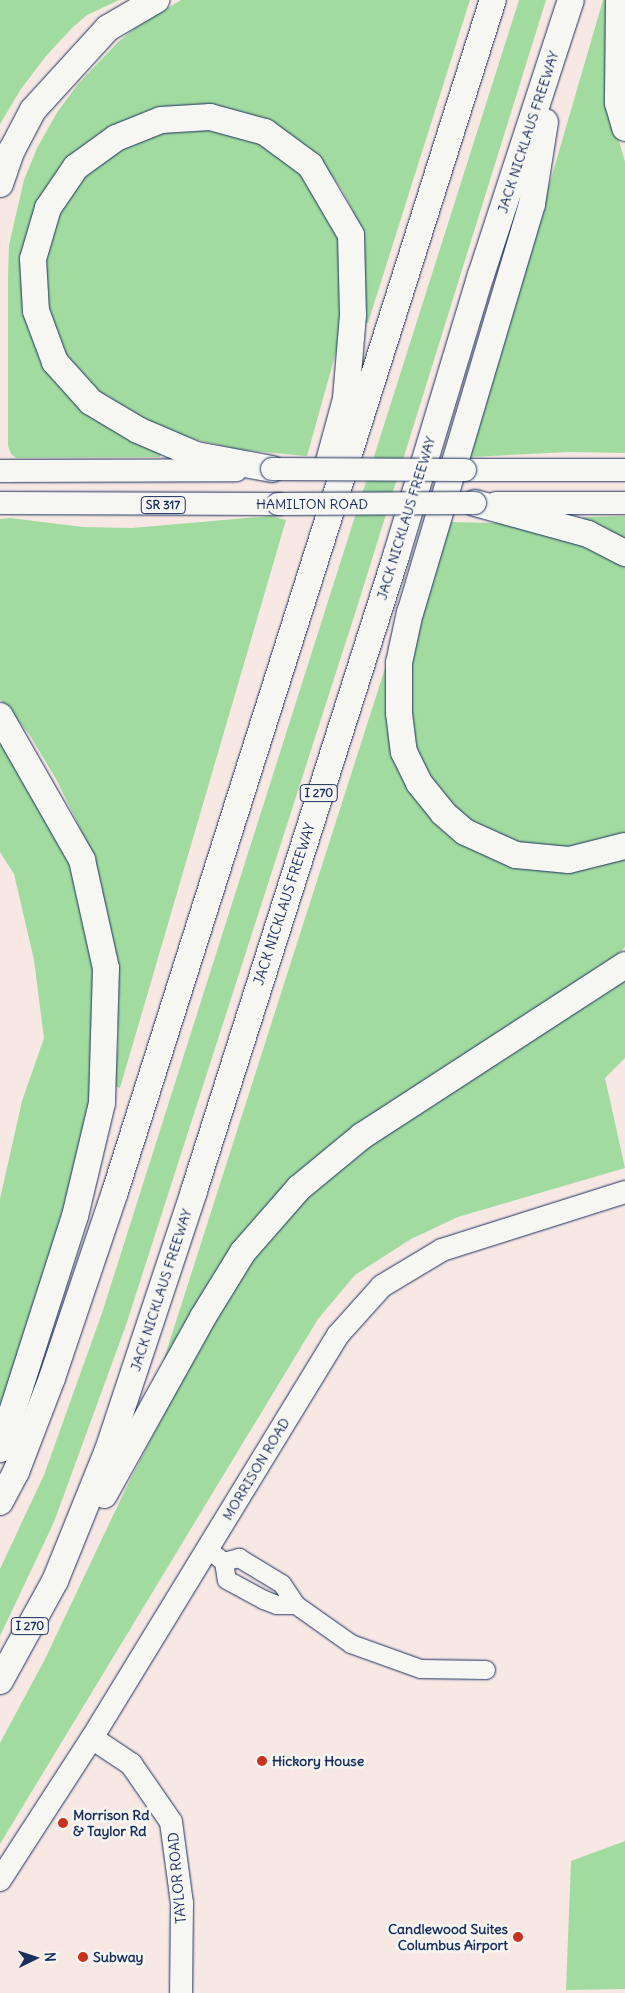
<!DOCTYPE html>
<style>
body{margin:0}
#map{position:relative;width:625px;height:1993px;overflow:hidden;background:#f7e8e4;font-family:Delius,sans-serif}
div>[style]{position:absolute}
.green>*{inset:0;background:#a2dba0}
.roads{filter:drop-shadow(0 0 1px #1b2f5e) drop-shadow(0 0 1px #1b2f5e)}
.minor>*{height:18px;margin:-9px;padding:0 9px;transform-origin:9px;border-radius:9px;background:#f6f6f2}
.major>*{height:22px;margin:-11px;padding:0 11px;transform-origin:11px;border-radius:11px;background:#f6f6f2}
.highway>*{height:26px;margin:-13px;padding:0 13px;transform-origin:13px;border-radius:13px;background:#f6f6f2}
.bridges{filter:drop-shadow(0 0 1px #1b2f5e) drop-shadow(0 0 1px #1b2f5e)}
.major-bridge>*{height:22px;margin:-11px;padding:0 11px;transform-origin:11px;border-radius:11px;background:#f6f6f2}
.dots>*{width:14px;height:14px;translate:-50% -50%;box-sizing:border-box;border:2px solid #f6f6f2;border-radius:50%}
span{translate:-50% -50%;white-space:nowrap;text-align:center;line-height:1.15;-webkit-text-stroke:5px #f6f6f2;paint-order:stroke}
.shield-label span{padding:1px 4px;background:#f6f6f2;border:1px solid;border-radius:4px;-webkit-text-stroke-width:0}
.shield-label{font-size:12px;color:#1b2f5e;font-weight:700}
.street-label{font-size:14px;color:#1b2f5e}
.poi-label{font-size:14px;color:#1b2f5e;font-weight:700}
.left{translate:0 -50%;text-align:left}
.right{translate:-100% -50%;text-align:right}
.north{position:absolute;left:10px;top:1933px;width:50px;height:50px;-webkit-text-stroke:4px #f6f6f2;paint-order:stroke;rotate:86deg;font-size:14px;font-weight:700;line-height:20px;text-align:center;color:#1b2f5e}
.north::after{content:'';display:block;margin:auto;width:18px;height:22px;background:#1b2f5e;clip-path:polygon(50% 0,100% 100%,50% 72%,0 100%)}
</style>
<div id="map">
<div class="green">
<div style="clip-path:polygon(0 0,119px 0,87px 15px,72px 28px,46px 56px,21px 89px,0 124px)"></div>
<div style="clip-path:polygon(181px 0,470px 0,368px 323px,361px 322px,366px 289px,360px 235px,352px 209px,341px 188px,325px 167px,178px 109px,42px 205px,38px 342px,162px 451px,160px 457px,16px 458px,11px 454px,8px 446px,8px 277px,9px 245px,24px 180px,37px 148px,58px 111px,78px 84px,118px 42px,136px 27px)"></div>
<div style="clip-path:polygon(519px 0,546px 0,359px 601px,126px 1325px,54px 1522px,0 1636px,0 1569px,44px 1475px,102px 1313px)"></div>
<div style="clip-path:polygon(603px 0,612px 0,613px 119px,625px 162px,625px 453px,570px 452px,470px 457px)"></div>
<div style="clip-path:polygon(170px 126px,249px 134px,300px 164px,345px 244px,343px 327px,307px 456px,241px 450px,193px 439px,142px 421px,107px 401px,62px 350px,45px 298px,46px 256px,60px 208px,85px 172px,102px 158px)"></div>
<div style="clip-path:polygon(271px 516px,286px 520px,120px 1088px,114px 1086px,118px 1047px,118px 1002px,114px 955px,107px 912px,96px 870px,79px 826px,56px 779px,29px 734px,0 699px,0 519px,10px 518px,83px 527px,132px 528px)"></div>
<div style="clip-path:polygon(625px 516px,625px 540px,584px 522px,583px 517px)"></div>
<div style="clip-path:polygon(449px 522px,497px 523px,554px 532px,625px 561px,625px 835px,568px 851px,498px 839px,464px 817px,438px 793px,420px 762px,408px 722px,411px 650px)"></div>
<div style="clip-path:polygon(388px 659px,397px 741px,470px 843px,625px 855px,625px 947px,610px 964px,376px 1120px,163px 1362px)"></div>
<div style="clip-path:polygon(0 732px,61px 838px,74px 876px,91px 937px,99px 1039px,83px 1146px,0 1410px,0 1199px,22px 1101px,44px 1038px,34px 960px,14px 874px,0 852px)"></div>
<div style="clip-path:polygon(625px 981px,625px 1058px,605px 1078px,625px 1168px,458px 1217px,411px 1239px,355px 1275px,318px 1319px,0 1844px,0 1743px,45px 1659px,128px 1484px,198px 1348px,255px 1254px,305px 1196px,357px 1153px)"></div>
<div style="clip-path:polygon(625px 1841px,625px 1989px,566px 1990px,571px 1861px)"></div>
</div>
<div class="roads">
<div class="minor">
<div style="left:215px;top:1555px;width:11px;rotate:38deg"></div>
<div style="left:224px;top:1562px;width:18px;rotate:81deg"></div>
<div style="left:227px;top:1580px;width:42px;rotate:28.4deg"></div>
<div style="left:264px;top:1600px;width:14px;rotate:21deg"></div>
<div style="left:277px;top:1605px;width:19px"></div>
<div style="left:224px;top:1562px;width:16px;rotate:-15deg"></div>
<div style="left:239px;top:1558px;width:50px;rotate:31.2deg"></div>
<div style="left:282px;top:1584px;width:25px;rotate:56deg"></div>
<div style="left:296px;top:1605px;width:67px;rotate:35.3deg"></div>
<div style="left:351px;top:1644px;width:74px;rotate:19.7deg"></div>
<div style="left:421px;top:1669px;width:65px;rotate:0.9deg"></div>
</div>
<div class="major">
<div style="left:465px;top:470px;width:160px"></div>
<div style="left:0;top:471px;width:236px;rotate:-0.2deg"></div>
<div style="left:0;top:503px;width:278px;rotate:0.2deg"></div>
<div style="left:496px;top:503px;width:129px"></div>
<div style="left:92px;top:1738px;width:47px;rotate:33.7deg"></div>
<div style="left:131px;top:1764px;width:70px;rotate:55.4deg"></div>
<div style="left:171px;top:1822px;width:82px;rotate:82.3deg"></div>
<div style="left:182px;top:1903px;width:90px;rotate:90.6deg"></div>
<div style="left:0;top:1880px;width:169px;rotate:-57.1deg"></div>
<div style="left:92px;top:1738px;width:472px;rotate:-58.6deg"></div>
<div style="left:338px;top:1335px;width:66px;rotate:-48.1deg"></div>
<div style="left:382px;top:1286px;width:70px;rotate:-31deg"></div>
<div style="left:442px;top:1250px;width:192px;rotate:-17.6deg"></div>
</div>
<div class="highway">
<div style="left:619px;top:0;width:103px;rotate:90.6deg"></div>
<div style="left:618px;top:103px;width:26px;rotate:74deg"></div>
<div style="left:545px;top:122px;width:83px;rotate:99deg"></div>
<div style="left:532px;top:204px;width:426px;rotate:106.6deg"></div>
<div style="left:410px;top:612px;width:52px;rotate:102.2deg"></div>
<div style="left:399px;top:663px;width:50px;rotate:90deg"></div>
<div style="left:399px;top:713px;width:39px;rotate:83deg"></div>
<div style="left:404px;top:752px;width:34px;rotate:64deg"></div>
<div style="left:419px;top:783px;width:38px;rotate:51deg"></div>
<div style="left:443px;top:813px;width:29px;rotate:41deg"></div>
<div style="left:465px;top:832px;width:56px;rotate:24.3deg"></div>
<div style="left:516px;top:855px;width:53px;rotate:5.4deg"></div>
<div style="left:569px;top:860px;width:58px;rotate:-14deg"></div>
<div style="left:0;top:184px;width:36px;rotate:-71deg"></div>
<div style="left:12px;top:150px;width:45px;rotate:-62.3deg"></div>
<div style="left:33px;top:110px;width:111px;rotate:-47.6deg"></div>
<div style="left:108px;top:28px;width:56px;rotate:-30.3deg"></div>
<div style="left:272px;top:469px;width:77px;rotate:-169.6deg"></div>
<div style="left:196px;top:455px;width:63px;rotate:-156.7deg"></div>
<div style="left:138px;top:430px;width:55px;rotate:-149.2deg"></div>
<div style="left:91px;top:402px;width:54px;rotate:-132deg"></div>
<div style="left:55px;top:362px;width:54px;rotate:-110.4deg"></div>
<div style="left:36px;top:311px;width:52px;rotate:-93.3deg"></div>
<div style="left:33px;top:259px;width:53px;rotate:-73.6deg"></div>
<div style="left:48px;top:208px;width:50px;rotate:-55.7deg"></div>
<div style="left:76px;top:167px;width:49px;rotate:-35.9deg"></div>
<div style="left:116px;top:138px;width:48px;rotate:-21.8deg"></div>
<div style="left:161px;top:120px;width:49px;rotate:-3.5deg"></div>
<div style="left:210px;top:117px;width:57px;rotate:15.3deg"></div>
<div style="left:265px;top:132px;width:56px;rotate:36.3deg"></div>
<div style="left:310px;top:165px;width:81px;rotate:59.6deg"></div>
<div style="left:351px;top:235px;width:80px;rotate:88.6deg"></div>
<div style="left:353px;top:315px;width:84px;rotate:94.8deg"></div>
<div style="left:346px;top:399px;width:68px;rotate:105.3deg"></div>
<div style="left:475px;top:503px;width:117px;rotate:15.3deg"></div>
<div style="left:588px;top:534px;width:42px;rotate:27.2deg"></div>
<div style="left:0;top:716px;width:166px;rotate:60.3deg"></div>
<div style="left:82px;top:860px;width:111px;rotate:77.5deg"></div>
<div style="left:106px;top:968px;width:135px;rotate:91.7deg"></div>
<div style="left:102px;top:1103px;width:116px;rotate:103.4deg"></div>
<div style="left:75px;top:1216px;width:245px;rotate:107.8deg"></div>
<div style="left:104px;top:1495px;width:204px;rotate:-60.9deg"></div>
<div style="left:203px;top:1317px;width:76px;rotate:-58.4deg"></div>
<div style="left:243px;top:1252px;width:85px;rotate:-48.8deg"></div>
<div style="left:299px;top:1188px;width:82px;rotate:-39.5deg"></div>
<div style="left:362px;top:1136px;width:314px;rotate:-33deg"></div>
<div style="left:0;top:1502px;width:34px;rotate:-62deg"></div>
<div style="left:16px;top:1472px;width:101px;rotate:-69deg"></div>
<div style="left:52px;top:1378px;width:196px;rotate:-71.3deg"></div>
<div style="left:115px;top:1192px;width:1250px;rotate:-72.41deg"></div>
<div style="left:0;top:1681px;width:114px;rotate:-61.2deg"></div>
<div style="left:55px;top:1581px;width:141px;rotate:-68deg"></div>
<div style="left:108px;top:1450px;width:273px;rotate:-71.6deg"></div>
<div style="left:194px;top:1191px;width:666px;rotate:-72.35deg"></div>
<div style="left:396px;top:556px;width:294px;rotate:-73.2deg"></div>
<div style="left:481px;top:275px;width:289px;rotate:-71.9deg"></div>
</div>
</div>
<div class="bridges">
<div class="major-bridge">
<div style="left:272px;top:469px;width:193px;rotate:0.3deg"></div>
<div style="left:278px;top:504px;width:197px;rotate:-0.3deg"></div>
</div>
</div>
<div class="dots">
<div style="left:262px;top:1761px;background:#c8321e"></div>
<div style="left:63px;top:1823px;background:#c8321e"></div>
<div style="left:518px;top:1937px;background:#c8321e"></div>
<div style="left:83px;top:1957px;background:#c8321e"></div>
</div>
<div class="shield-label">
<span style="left:163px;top:505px">SR 317</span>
<span style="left:319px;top:793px">I 270</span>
<span style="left:30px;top:1626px">I 270</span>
</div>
<div class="street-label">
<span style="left:528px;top:132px;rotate:-72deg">JACK NICKLAUS FREEWAY</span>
<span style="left:312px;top:504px">HAMILTON ROAD</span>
<span style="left:406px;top:518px;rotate:-73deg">JACK NICKLAUS FREEWAY</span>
<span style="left:284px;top:904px;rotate:-72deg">JACK NICKLAUS FREEWAY</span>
<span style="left:161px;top:1290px;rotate:-72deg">JACK NICKLAUS FREEWAY</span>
<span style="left:256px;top:1469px;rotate:-59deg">MORRISON ROAD</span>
<span style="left:177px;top:1878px;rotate:-95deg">TAYLOR ROAD</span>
</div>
<div class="poi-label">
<span class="left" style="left:272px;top:1761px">Hickory House</span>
<span class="left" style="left:73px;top:1823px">Morrison Rd<br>&amp; Taylor Rd</span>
<span class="right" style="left:508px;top:1937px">Candlewood Suites<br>Columbus Airport</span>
<span class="left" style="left:93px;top:1957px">Subway</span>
</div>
<div class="north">N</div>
</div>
